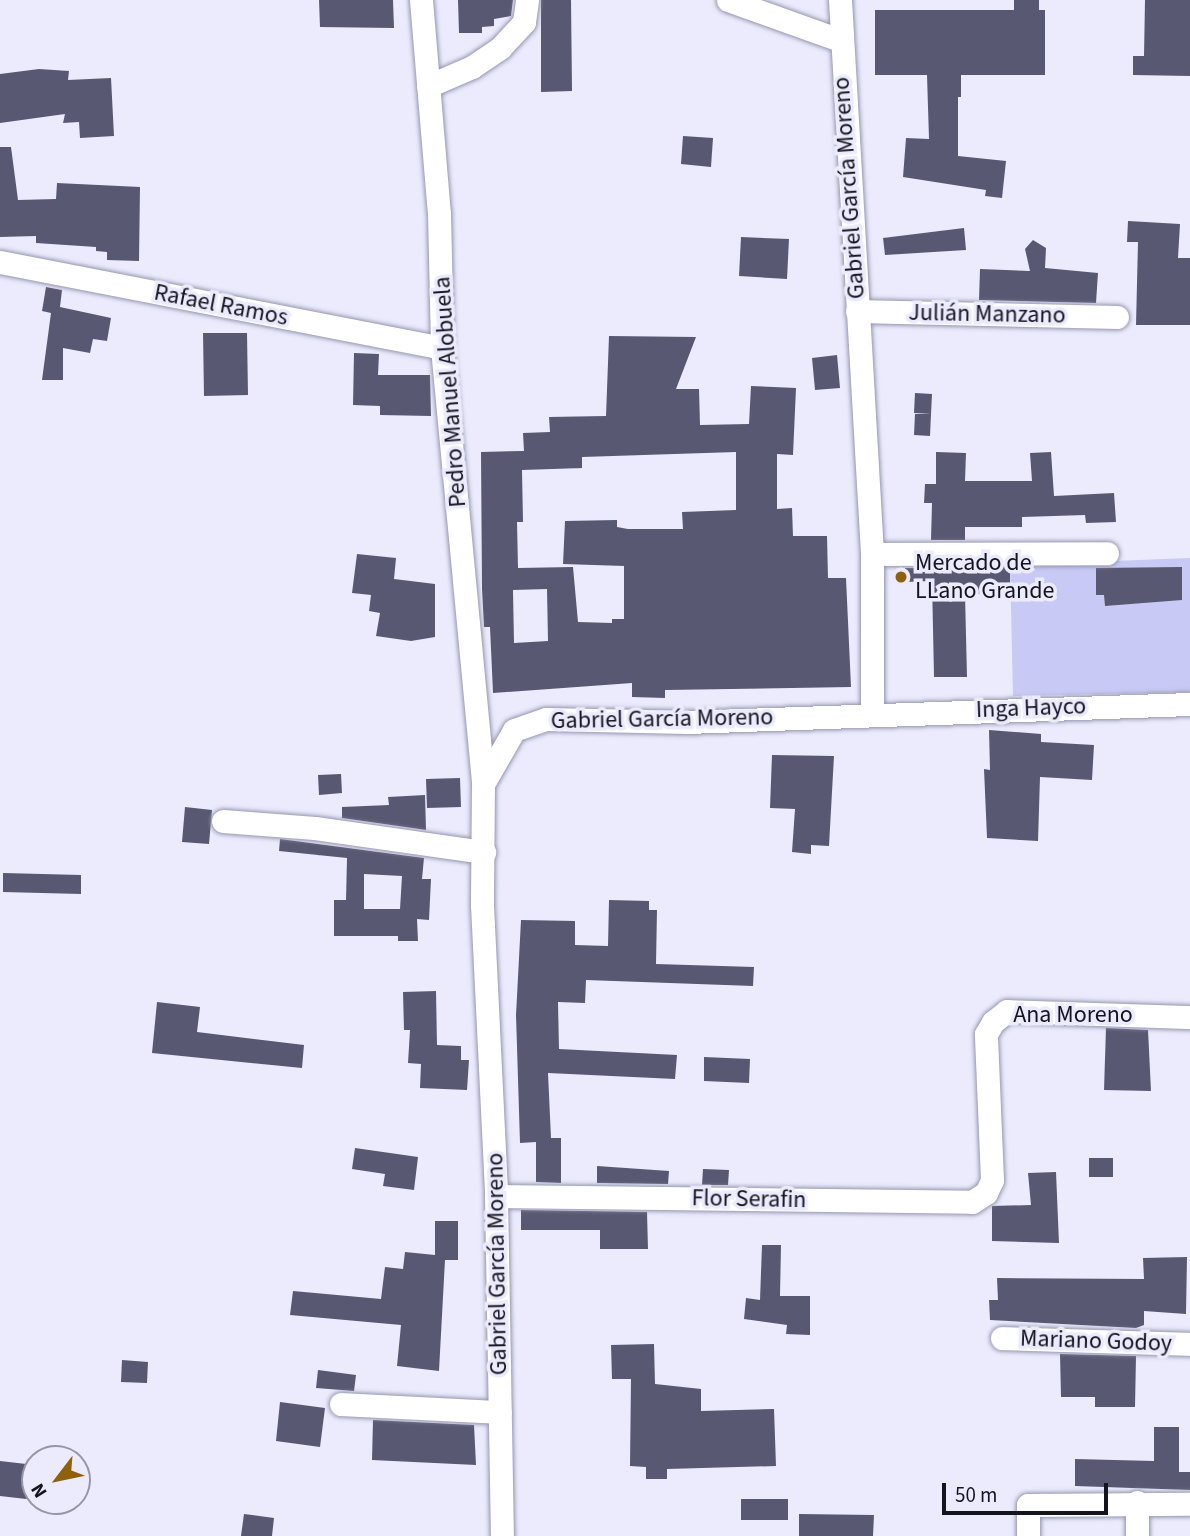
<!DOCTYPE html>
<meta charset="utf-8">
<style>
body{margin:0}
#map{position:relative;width:1190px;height:1536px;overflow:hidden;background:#ebebfd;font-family:"Source Sans 3",sans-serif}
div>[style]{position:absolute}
.green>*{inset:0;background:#c9c9f6}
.building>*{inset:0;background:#595872}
.roads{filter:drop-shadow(0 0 2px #9595b1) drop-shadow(0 0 2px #9595b1)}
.minor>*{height:23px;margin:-11.5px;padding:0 11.5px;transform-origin:11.5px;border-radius:11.5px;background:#fff}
.dots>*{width:19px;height:19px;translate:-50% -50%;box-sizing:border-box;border:4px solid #ebebfd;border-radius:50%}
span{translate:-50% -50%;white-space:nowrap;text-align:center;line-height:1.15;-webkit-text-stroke:7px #ebebfd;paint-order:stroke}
.street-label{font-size:24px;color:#14141e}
.poi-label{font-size:24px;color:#14141e}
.left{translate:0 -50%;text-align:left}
.north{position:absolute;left:21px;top:1445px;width:70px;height:70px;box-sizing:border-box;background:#ebebfd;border:2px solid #9595a4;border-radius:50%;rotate:238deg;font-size:19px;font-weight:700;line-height:28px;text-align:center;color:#14141e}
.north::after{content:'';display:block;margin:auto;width:24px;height:32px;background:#90610c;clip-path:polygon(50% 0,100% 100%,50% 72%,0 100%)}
.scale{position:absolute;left:942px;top:1483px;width:166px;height:32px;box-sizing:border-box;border:4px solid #14141e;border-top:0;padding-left:9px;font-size:21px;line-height:24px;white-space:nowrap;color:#14141e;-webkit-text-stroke:5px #ebebfd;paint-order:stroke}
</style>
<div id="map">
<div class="green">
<div style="clip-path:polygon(1190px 558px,1190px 692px,1013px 696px,1010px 565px)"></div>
</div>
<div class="building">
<div style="clip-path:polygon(319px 0,393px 0,394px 28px,320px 27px)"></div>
<div style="clip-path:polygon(458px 0,513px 0,511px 16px,494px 19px,494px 26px,482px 27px,482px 33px,459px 33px)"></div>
<div style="clip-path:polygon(541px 0,571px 0,572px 91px,541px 92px)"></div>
<div style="clip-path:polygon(1014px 0,1039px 0,1039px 10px,1045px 10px,1045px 75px,961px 75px,961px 97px,958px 97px,958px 156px,1006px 161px,1002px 198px,985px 196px,986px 190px,903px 177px,906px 138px,929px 139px,927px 75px,875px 75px,875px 10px,1014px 10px)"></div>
<div style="clip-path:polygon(1145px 0,1190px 0,1190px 76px,1133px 75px,1133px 56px,1144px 56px)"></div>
<div style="clip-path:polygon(39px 69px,69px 71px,68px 80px,111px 78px,114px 136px,80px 138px,79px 122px,63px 123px,65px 114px,0 123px,0 74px)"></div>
<div style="clip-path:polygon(683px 136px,713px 138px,711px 167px,681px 164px)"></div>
<div style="clip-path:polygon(0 147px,11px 147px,18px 200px,56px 199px,57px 183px,140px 187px,139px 261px,107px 260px,107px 252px,96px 251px,96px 247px,36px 243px,36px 236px,0 237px)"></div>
<div style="clip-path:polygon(1128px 221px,1180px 224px,1178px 258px,1190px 258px,1190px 325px,1136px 325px,1138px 242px,1127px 242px)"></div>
<div style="clip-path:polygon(964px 228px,966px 250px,885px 255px,883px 238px)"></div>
<div style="clip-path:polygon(741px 237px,789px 239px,787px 279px,739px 276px)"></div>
<div style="clip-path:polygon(1033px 240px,1046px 248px,1045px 268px,1098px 273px,1096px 303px,979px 300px,980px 269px,1030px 271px,1025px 249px)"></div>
<div style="clip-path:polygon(46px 287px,62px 290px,60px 307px,111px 318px,107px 341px,93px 339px,90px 353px,63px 348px,63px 380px,42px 380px,51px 313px,42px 311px)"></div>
<div style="clip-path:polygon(203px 333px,247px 333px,248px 395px,204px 396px)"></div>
<div style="clip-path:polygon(evenodd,609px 336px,696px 337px,676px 389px,699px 389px,700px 425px,749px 424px,751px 386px,796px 388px,793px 455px,777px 454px,777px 509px,792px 508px,793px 536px,827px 536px,828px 578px,846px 578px,851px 687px,665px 690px,665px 698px,632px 697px,632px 683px,493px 693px,490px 627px,484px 627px,482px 589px,481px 452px,524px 451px,523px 433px,550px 432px,549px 417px,606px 416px,609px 336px,736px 452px,736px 510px,682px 512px,683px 529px,628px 529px,617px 527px,617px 520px,565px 521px,563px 564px,624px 566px,624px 619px,612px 619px,612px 623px,578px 622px,573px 567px,518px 568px,517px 522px,523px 522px,522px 470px,582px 468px,582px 457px,736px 452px,609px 336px,547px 589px,548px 641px,514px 643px,513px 590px,547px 589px)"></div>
<div style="clip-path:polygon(354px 353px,379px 354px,378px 375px,430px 375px,431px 416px,380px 415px,380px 406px,353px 405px)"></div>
<div style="clip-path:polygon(837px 355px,840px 388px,815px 390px,812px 358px)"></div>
<div style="clip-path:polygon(915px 393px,932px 394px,931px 414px,914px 413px)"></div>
<div style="clip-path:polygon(915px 414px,931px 414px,930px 436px,914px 435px)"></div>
<div style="clip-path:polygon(936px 452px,966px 453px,965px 481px,1032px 481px,1030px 453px,1051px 452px,1054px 496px,1114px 493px,1116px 522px,1086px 523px,1085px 515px,1022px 517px,1022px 527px,965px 527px,965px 540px,931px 540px,932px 503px,924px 503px,925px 484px,936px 484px)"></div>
<div style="clip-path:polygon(357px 554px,396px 558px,394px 579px,435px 584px,435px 637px,411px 641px,376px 636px,380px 613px,369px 611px,371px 595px,352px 593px)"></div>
<div style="clip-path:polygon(1010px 567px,1010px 593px,965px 594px,967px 677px,934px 677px,932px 581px,905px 582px,905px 568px)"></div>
<div style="clip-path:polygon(1182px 567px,1182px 600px,1105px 606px,1104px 595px,1096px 595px,1096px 568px)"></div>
<div style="clip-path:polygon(989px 730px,1041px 734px,1041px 742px,1094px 745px,1092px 780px,1040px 777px,1038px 841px,987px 838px,984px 769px,990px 770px)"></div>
<div style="clip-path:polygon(772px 755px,834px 756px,829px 846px,811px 845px,811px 854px,792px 852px,795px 809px,770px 808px)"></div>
<div style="clip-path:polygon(341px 774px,342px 793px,319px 795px,318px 775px)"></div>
<div style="clip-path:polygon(460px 778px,461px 807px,427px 808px,426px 779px)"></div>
<div style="clip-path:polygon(425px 795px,426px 830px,342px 818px,342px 807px,389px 805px,388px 797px)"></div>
<div style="clip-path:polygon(185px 807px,212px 810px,209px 844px,182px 842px)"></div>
<div style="clip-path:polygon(evenodd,280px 839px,424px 858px,422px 879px,431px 879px,429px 920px,417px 919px,418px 941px,398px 941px,398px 936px,334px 936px,334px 900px,346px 900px,347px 858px,279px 851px,280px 839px,364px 874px,402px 876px,400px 909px,364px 909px,364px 874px)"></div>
<div style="clip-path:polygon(3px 873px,81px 875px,81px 894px,3px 892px)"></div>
<div style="clip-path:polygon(609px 900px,649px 901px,649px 910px,657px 910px,656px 964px,754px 967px,753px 986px,586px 980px,585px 1003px,558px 1002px,559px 1049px,677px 1055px,675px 1079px,548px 1073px,551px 1138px,561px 1138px,561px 1183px,536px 1182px,536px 1142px,520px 1143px,516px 1015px,521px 920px,575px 921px,575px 945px,608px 946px)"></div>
<div style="clip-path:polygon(436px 991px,437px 1045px,461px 1046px,461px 1060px,469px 1060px,467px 1090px,420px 1088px,421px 1064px,408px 1063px,410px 1030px,404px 1030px,403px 992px)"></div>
<div style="clip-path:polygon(157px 1002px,200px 1007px,197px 1032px,304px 1045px,302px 1068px,152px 1053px)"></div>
<div style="clip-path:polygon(1106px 1028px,1148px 1030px,1151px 1091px,1104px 1090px)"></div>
<div style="clip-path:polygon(704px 1057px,750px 1059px,749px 1083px,704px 1081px)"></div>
<div style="clip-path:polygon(355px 1148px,418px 1157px,414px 1190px,383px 1186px,385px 1174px,352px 1169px)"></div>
<div style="clip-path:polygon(1089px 1158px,1113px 1158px,1113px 1177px,1089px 1177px)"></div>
<div style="clip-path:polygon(597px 1166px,669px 1171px,668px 1184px,597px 1183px)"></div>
<div style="clip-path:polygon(703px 1169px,729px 1170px,728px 1185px,702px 1185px)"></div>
<div style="clip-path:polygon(1056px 1172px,1059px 1243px,992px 1241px,992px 1206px,1031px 1205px,1028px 1173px)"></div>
<div style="clip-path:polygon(521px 1210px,647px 1212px,648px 1249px,600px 1249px,600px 1230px,521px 1230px)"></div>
<div style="clip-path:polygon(435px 1221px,458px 1221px,458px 1260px,445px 1260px,439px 1371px,397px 1366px,401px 1325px,290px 1315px,293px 1291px,381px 1299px,385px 1267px,403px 1269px,405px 1252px,435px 1255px)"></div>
<div style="clip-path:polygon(762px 1245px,781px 1245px,780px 1296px,810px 1296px,810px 1335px,786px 1334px,787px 1325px,744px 1319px,746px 1298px,760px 1300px)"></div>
<div style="clip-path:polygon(1187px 1257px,1186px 1314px,1144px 1311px,1144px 1325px,1136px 1328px,990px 1320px,989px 1300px,998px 1300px,997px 1278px,1144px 1279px,1143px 1258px)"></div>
<div style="clip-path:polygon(654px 1344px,655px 1384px,701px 1389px,701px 1411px,774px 1409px,776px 1466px,667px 1469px,667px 1479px,646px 1479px,646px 1467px,630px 1466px,631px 1379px,612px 1379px,611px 1345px)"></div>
<div style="clip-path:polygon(1060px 1354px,1136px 1356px,1135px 1407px,1095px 1407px,1095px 1397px,1061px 1397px)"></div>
<div style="clip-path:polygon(122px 1360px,148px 1362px,147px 1383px,121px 1382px)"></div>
<div style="clip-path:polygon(318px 1370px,356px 1375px,354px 1391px,316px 1388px)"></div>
<div style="clip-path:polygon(280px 1402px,325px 1408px,320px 1447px,276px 1441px)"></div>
<div style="clip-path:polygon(373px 1420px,474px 1425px,476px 1465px,372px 1460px)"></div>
<div style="clip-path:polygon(1154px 1427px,1179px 1427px,1179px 1472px,1190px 1472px,1190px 1490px,1075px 1486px,1075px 1459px,1154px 1461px)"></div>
<div style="clip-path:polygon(0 1461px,35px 1465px,35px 1500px,0 1496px)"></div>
<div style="clip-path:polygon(741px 1499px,788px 1499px,788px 1520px,741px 1520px)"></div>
<div style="clip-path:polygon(244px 1514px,274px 1518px,272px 1536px,241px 1536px)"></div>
<div style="clip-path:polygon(799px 1514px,874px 1515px,873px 1536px,799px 1536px)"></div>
</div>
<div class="roads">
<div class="minor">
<div style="left:421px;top:0;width:214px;rotate:85.2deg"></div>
<div style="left:439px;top:213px;width:135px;rotate:88.7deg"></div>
<div style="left:442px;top:348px;width:438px;rotate:84.6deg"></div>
<div style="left:483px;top:784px;width:121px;rotate:90.5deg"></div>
<div style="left:482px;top:905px;width:291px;rotate:87.2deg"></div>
<div style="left:496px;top:1196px;width:340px;rotate:89deg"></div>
<div style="left:728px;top:0;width:119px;rotate:19.7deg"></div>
<div style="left:840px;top:0;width:555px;rotate:86.69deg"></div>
<div style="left:872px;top:554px;width:158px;rotate:90deg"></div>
<div style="left:428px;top:86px;width:48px;rotate:-23.4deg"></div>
<div style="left:472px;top:67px;width:34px;rotate:-34deg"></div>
<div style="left:500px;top:48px;width:35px;rotate:-47deg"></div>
<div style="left:524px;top:22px;width:22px;rotate:-82deg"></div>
<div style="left:0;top:262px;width:450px;rotate:11deg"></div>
<div style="left:857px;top:311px;width:260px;rotate:1.3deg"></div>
<div style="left:872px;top:554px;width:235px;rotate:-0.2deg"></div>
<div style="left:483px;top:784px;width:62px;rotate:-60.1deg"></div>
<div style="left:514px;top:730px;width:34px;rotate:-19deg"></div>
<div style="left:546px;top:719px;width:141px;rotate:1.2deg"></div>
<div style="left:687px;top:722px;width:503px;rotate:-2.05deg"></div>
<div style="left:223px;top:821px;width:92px;rotate:4.4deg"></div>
<div style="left:315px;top:828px;width:171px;rotate:8.1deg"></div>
<div style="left:496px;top:1196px;width:476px;rotate:0.7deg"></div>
<div style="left:972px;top:1202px;width:17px;rotate:-33deg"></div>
<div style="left:986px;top:1193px;width:14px;rotate:-65deg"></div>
<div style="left:992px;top:1180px;width:146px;rotate:-92.4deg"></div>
<div style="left:986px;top:1034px;width:14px;rotate:-60deg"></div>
<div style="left:993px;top:1022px;width:18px;rotate:-38deg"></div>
<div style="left:1007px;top:1011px;width:183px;rotate:1.9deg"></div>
<div style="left:1002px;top:1338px;width:188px;rotate:1.8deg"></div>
<div style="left:341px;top:1404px;width:159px;rotate:2.9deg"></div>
<div style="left:1028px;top:1536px;width:31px;rotate:-90deg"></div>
<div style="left:1028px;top:1505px;width:162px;rotate:-0.4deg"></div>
<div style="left:1137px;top:1536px;width:34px;rotate:-90deg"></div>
</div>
</div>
<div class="dots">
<div style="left:901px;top:577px;background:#90610c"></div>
</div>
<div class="street-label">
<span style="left:849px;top:188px;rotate:-94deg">Gabriel García Moreno</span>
<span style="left:221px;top:305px;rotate:11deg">Rafael Ramos</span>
<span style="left:987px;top:314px;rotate:1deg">Julián Manzano</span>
<span style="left:450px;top:392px;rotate:-94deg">Pedro Manuel Alobuela</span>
<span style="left:1031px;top:708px;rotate:-2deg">Inga Hayco</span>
<span style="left:662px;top:719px;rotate:-1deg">Gabriel García Moreno</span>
<span style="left:1073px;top:1015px">Ana Moreno</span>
<span style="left:749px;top:1199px;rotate:1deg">Flor Serafin</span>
<span style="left:497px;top:1264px;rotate:-91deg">Gabriel García Moreno</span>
<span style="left:1096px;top:1341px;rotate:2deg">Mariano Godoy</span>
</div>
<div class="poi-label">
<span class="left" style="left:915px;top:577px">Mercado de<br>LLano Grande</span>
</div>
<div class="north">N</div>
<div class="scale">50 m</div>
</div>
